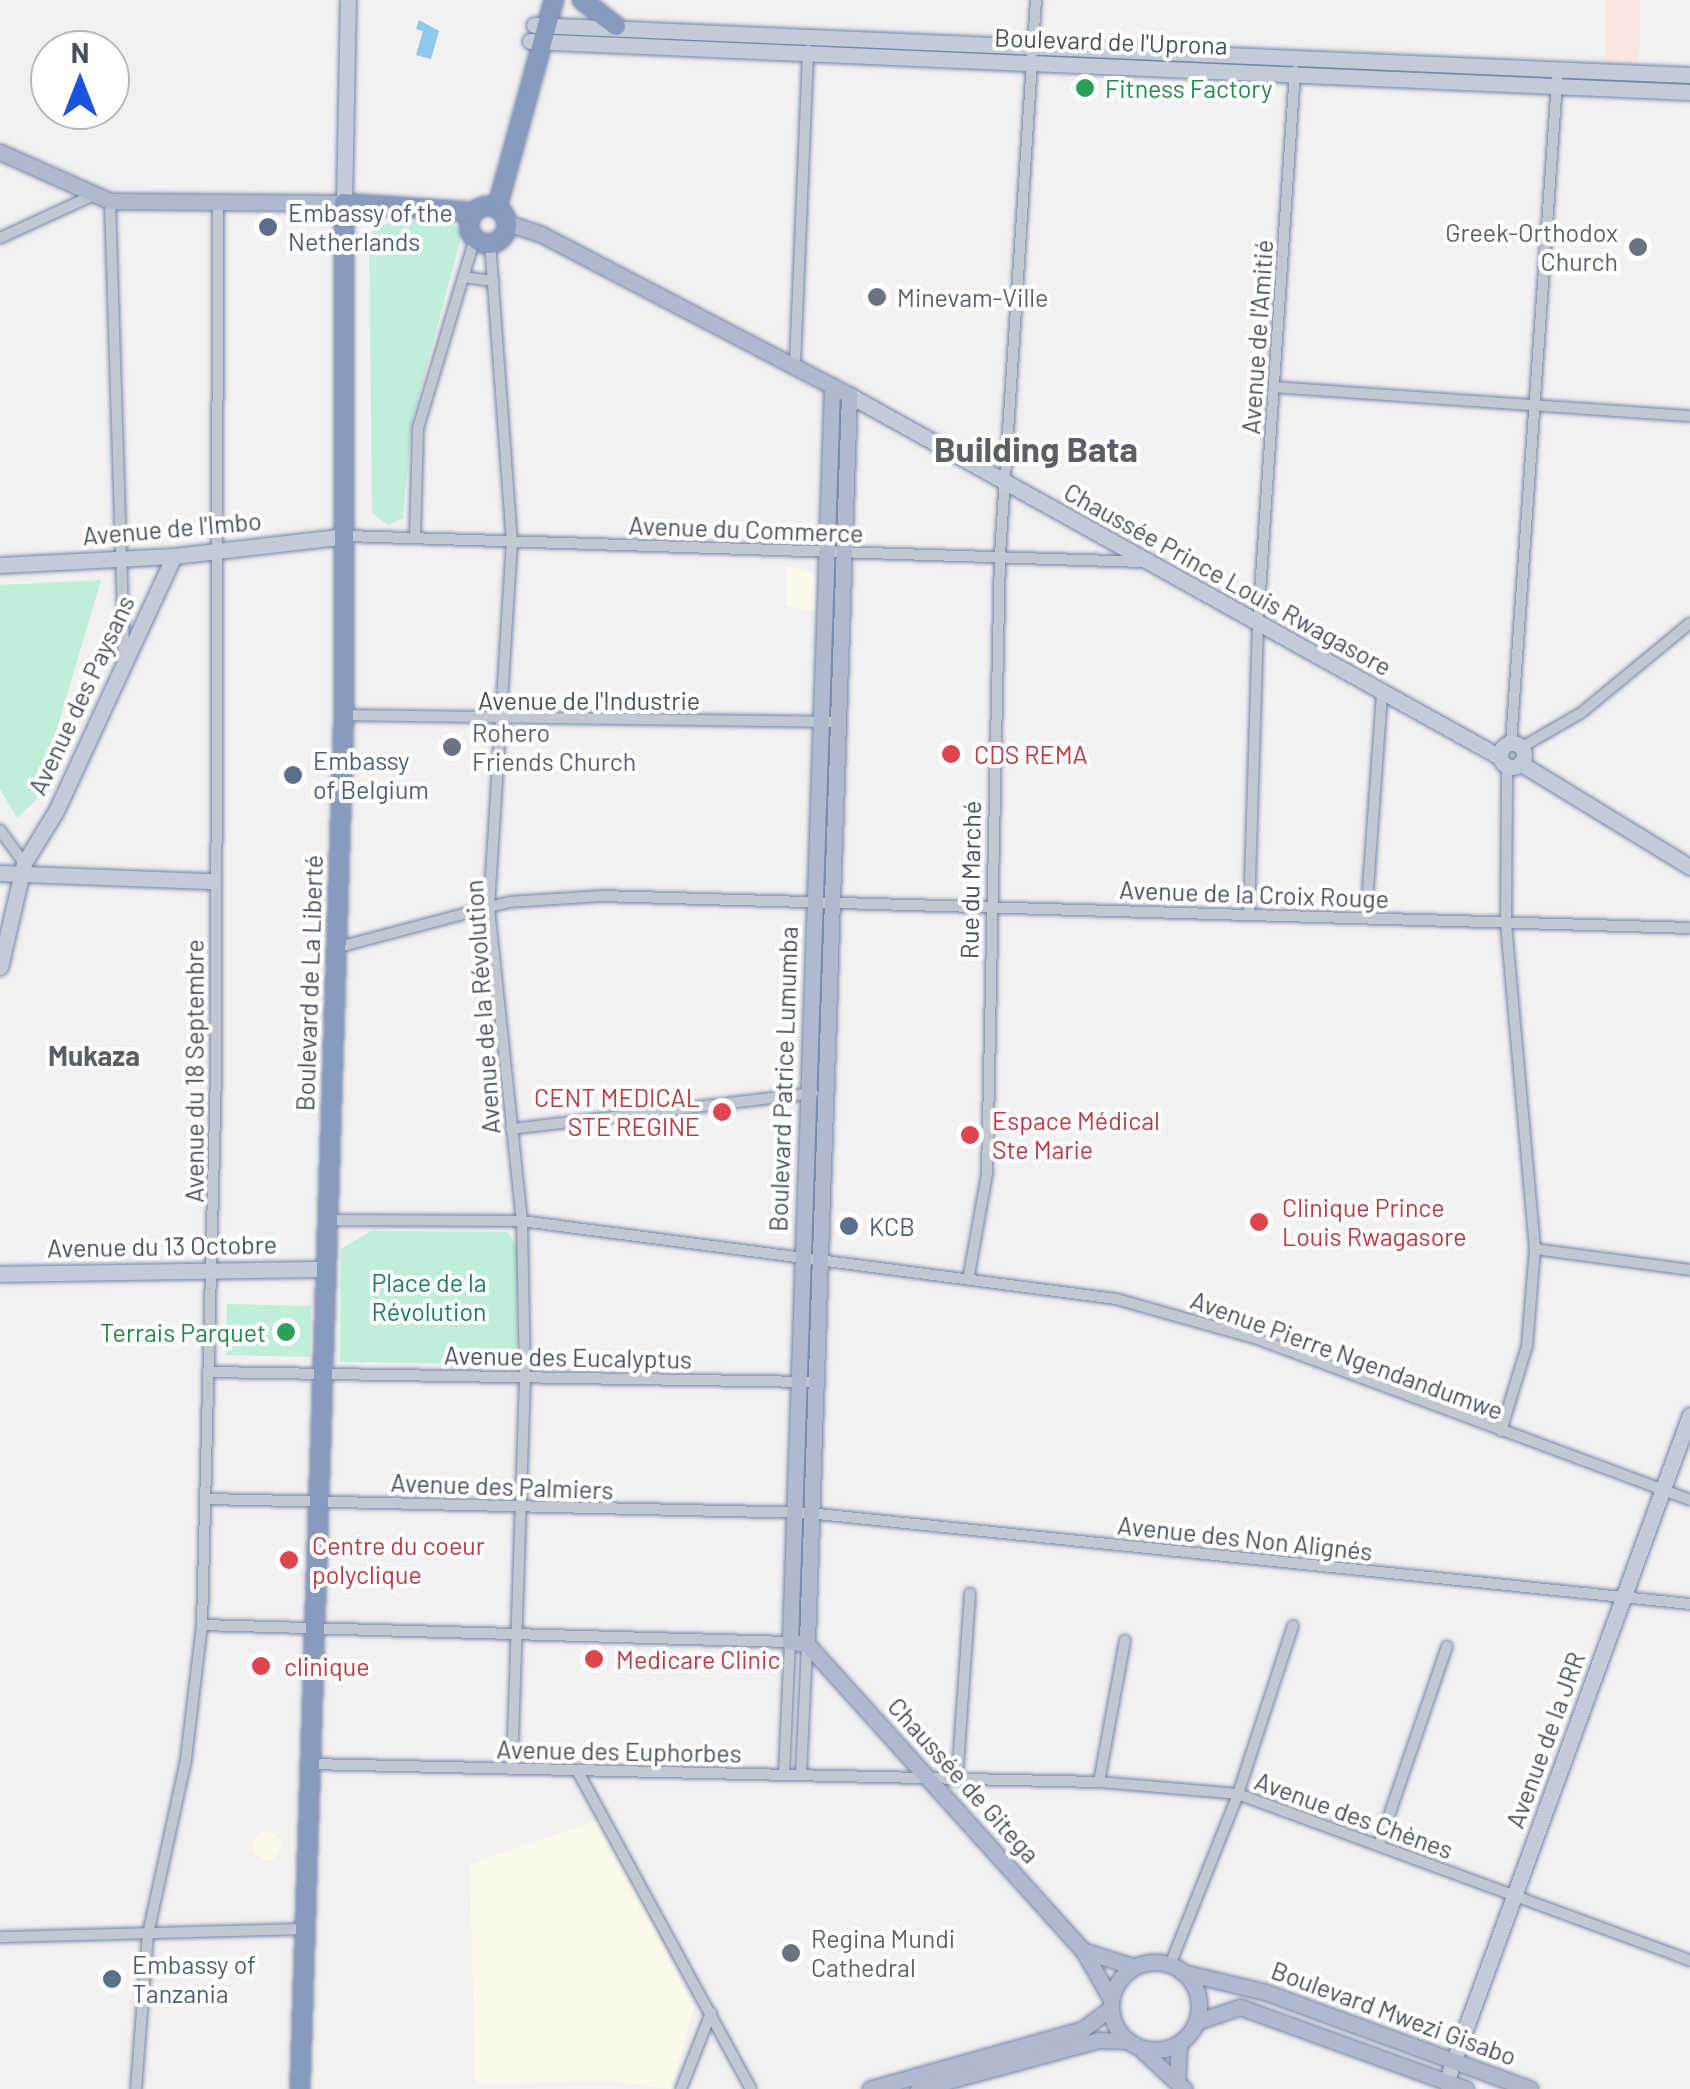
<!DOCTYPE html>
<meta charset="utf-8">
<style>
body{margin:0}
#map{position:relative;width:1690px;height:2089px;overflow:hidden;background:#f2f0f0;font-family:Barlow,sans-serif}
div>[style]{position:absolute}
.commercial>*{inset:0;background:#fcf9ea}
.round{border-radius:50%}
.medical>*{inset:0;background:#fbe7e1}
.green>*{inset:0;background:#bfefd9}
.water>*{inset:0;background:#8dc9eb}
.roads{filter:drop-shadow(0 0 2px #7485a9) drop-shadow(0 0 2px #7485a9)}
.street>*{height:10px;margin:-5px;padding:0 5px;transform-origin:5px;border-radius:5px;background:#c1c8d1}
.secondary>*{height:15px;margin:-7.5px;padding:0 7.5px;transform-origin:7.5px;border-radius:7.5px;background:#c3cad8}
.secondary>.ring{margin:-7.5px;padding:0;box-sizing:content-box;background:none;border:15px solid #c3cad8;border-radius:50%}
.primary>*{height:15px;margin:-7.5px;padding:0 7.5px;transform-origin:7.5px;border-radius:7.5px;background:#b0bace}
.primary>.ring{margin:-7.5px;padding:0;box-sizing:content-box;background:none;border:15px solid #b0bace;border-radius:50%}
.highway>*{height:18px;margin:-9px;padding:0 9px;transform-origin:9px;border-radius:9px;background:#889abd}
.highway>.ring{margin:-9px;padding:0;box-sizing:content-box;background:none;border:18px solid #889abd;border-radius:50%}
.dots>*{width:28px;height:28px;translate:-50% -50%;box-sizing:border-box;border:5px solid #fff;border-radius:50%}
span{translate:-50% -50%;white-space:nowrap;text-align:center;line-height:1.15;-webkit-text-stroke:8px #fff;paint-order:stroke}
.street-label{font-size:25px;color:#48505d}
.leisure-label{font-size:25px;color:#27864d}
.left{translate:0 -50%;text-align:left}
.right{translate:-100% -50%;text-align:right}
.service-label{font-size:25px;color:#4e5e75}
.worship-label{font-size:25px;color:#5b616d}
.health-label{font-size:25px;color:#be3a42}
.park-label{font-size:25px;color:#197e5b}
.neighbourhood-label{font-size:28px;color:#5c5f65;font-weight:700}
.district-label{font-size:35px;color:#5c5f65;font-weight:700}
.north{position:absolute;left:30px;top:30px;width:100px;height:100px;box-sizing:border-box;background:#fff;border:2px solid #b6b9be;border-radius:50%;rotate:0deg;font-size:28px;font-weight:700;line-height:40px;text-align:center;color:#48505d}
.north::after{content:'';display:block;margin:auto;width:35px;height:45px;background:#1c54df;clip-path:polygon(50% 0,100% 100%,50% 72%,0 100%)}
</style>
<div id="map">
<div class="commercial">
<div style="clip-path:polygon(787px 566px,827px 577px,832px 614px,787px 606px)"></div>
<div style="clip-path:polygon(601px 1819px,694px 2008px,671px 2089px,612px 2081px,475px 2083px,470px 1864px)"></div>
<div class="round" style="left:253px;top:1832px;width:28px;height:28px"></div>
</div>
<div class="medical">
<div style="clip-path:polygon(1605px 0,1640px 0,1639px 65px,1605px 65px)"></div>
</div>
<div class="green">
<div style="clip-path:polygon(392px 221px,449px 221px,462px 233px,412px 422px,403px 518px,388px 525px,372px 513px,369px 233px)"></div>
<div style="clip-path:polygon(101px 580px,36px 800px,17px 818px,0 789px,0 585px)"></div>
<div style="clip-path:polygon(371px 1231px,508px 1232px,518px 1249px,516px 1351px,498px 1364px,340px 1362px,341px 1249px)"></div>
<div style="clip-path:polygon(227px 1304px,311px 1306px,310px 1357px,226px 1355px)"></div>
</div>
<div class="water">
<div style="clip-path:polygon(419px 20px,439px 31px,431px 59px,416px 55px,423px 31px,416px 29px)"></div>
</div>
<div class="roads">
<div class="street">
<div style="left:110px;top:201px;width:457px;rotate:88.2deg"></div>
<div style="left:0;top:238px;width:103px;rotate:-24.6deg"></div>
<div style="left:490px;top:243px;width:299px;rotate:85.8deg"></div>
<div style="left:512px;top:541px;width:368px;rotate:93.6deg"></div>
<div style="left:489px;top:908px;width:315px;rotate:84deg"></div>
<div style="left:522px;top:1221px;width:157px;rotate:88.9deg"></div>
<div style="left:525px;top:1378px;width:391px;rotate:91.9deg"></div>
<div style="left:464px;top:277px;width:30px;rotate:8deg"></div>
<div style="left:795px;top:364px;width:314px;rotate:-87.6deg"></div>
<div style="left:1274px;top:387px;width:417px;rotate:4deg"></div>
<div style="left:347px;top:536px;width:798px;rotate:1.87deg"></div>
<div style="left:415px;top:537px;width:109px;rotate:-88.4deg"></div>
<div style="left:418px;top:428px;width:198px;rotate:-73.3deg"></div>
<div style="left:344px;top:715px;width:490px;rotate:0.8deg"></div>
<div style="left:1511px;top:743px;width:677px;rotate:-86.02deg"></div>
<div style="left:1522px;top:747px;width:68px;rotate:-30deg"></div>
<div style="left:1581px;top:713px;width:141px;rotate:-39.5deg"></div>
<div style="left:0;top:830px;width:41px;rotate:54deg"></div>
<div style="left:1249px;top:912px;width:290px;rotate:-88.2deg"></div>
<div style="left:1258px;top:622px;width:552px;rotate:-86.16deg"></div>
<div style="left:1366px;top:917px;width:225px;rotate:-85.9deg"></div>
<div style="left:335px;top:948px;width:180px;rotate:-14.8deg"></div>
<div style="left:509px;top:902px;width:92px;rotate:-3.7deg"></div>
<div style="left:601px;top:896px;width:1089px;rotate:1.68deg"></div>
<div style="left:511px;top:1129px;width:304px;rotate:-6.8deg"></div>
<div style="left:327px;top:1220px;width:195px;rotate:0.3deg"></div>
<div style="left:522px;top:1221px;width:599px;rotate:7.48deg"></div>
<div style="left:1116px;top:1299px;width:144px;rotate:15.7deg"></div>
<div style="left:1255px;top:1338px;width:464px;rotate:20.4deg"></div>
<div style="left:1535px;top:1249px;width:156px;rotate:7.7deg"></div>
<div style="left:969px;top:1275px;width:103px;rotate:-79.9deg"></div>
<div style="left:987px;top:1174px;width:619px;rotate:-88.8deg"></div>
<div style="left:1000px;top:555px;width:556px;rotate:-86.29deg"></div>
<div style="left:208px;top:1372px;width:604px;rotate:0.95deg"></div>
<div style="left:1501px;top:1431px;width:89px;rotate:-73deg"></div>
<div style="left:1527px;top:1346px;width:97px;rotate:-85.3deg"></div>
<div style="left:1535px;top:1249px;width:325px;rotate:-95.1deg"></div>
<div style="left:1506px;top:925px;width:159px;rotate:-89.6deg"></div>
<div style="left:207px;top:1499px;width:601px;rotate:1.33deg"></div>
<div style="left:808px;top:1513px;width:887px;rotate:5.89deg"></div>
<div style="left:202px;top:1625px;width:588px;rotate:1.66deg"></div>
<div style="left:790px;top:1642px;width:132px;rotate:92.6deg"></div>
<div style="left:310px;top:1764px;width:789px;rotate:1.31deg"></div>
<div style="left:1099px;top:1782px;width:140px;rotate:4.9deg"></div>
<div style="left:1238px;top:1794px;width:482px;rotate:20.2deg"></div>
<div style="left:577px;top:1770px;width:363px;rotate:61.4deg"></div>
<div style="left:801px;top:1774px;width:129px;rotate:-87.3deg"></div>
<div style="left:957px;top:1780px;width:187px;rotate:-86deg"></div>
<div style="left:1099px;top:1782px;width:144px;rotate:-79.6deg"></div>
<div style="left:1379px;top:1845px;width:210px;rotate:-71.1deg"></div>
<div style="left:0;top:1937px;width:301px;rotate:-1.5deg"></div>
<div style="left:1170px;top:1965px;width:184px;rotate:-68.3deg"></div>
<div style="left:1238px;top:1794px;width:177px;rotate:-71.9deg"></div>
<div style="left:136px;top:2089px;width:155px;rotate:-85.6deg"></div>
<div style="left:148px;top:1934px;width:179px;rotate:-77.7deg"></div>
<div style="left:186px;top:1759px;width:135px;rotate:-83.2deg"></div>
<div style="left:202px;top:1625px;width:553px;rotate:-88.55deg"></div>
<div style="left:216px;top:1072px;width:869px;rotate:-89.87deg"></div>
<div style="left:681px;top:2089px;width:82px;rotate:-68.5deg"></div>
</div>
<div class="secondary">
<div style="left:534px;top:25px;width:1157px;rotate:2.48deg"></div>
<div style="left:530px;top:41px;width:1161px;rotate:2.52deg"></div>
<div style="left:344px;top:203px;width:203px;rotate:-88.9deg"></div>
<div style="left:849px;top:395px;width:745px;rotate:29.08deg"></div>
<div style="left:0;top:565px;width:174px;rotate:-3deg"></div>
<div style="left:174px;top:556px;width:174px;rotate:-6.6deg"></div>
<div class="ring" style="left:1500px;top:743px;width:9px;height:9px"></div>
<div style="left:1520px;top:763px;width:199px;rotate:31.5deg"></div>
<div style="left:0;top:873px;width:213px;rotate:2.2deg"></div>
<div style="left:0;top:967px;width:107px;rotate:-77deg"></div>
<div style="left:24px;top:863px;width:61px;rotate:-58.4deg"></div>
<div style="left:56px;top:811px;width:281px;rotate:-65.2deg"></div>
<div style="left:0;top:1274px;width:325px;rotate:-0.9deg"></div>
<div style="left:1446px;top:2082px;width:710px;rotate:-69.91deg"></div>
</div>
<div class="primary">
<div style="left:0;top:152px;width:120px;rotate:24deg"></div>
<div style="left:110px;top:201px;width:234px;rotate:0.5deg"></div>
<div style="left:507px;top:223px;width:36px;rotate:18deg"></div>
<div style="left:541px;top:234px;width:348px;rotate:27.6deg"></div>
<div style="left:849px;top:395px;width:1250px;rotate:91.93deg"></div>
<div style="left:807px;top:1644px;width:17px;rotate:-173deg"></div>
<div style="left:790px;top:1642px;width:1257px;rotate:-88.08deg"></div>
<div style="left:807px;top:1644px;width:412px;rotate:48deg"></div>
<div style="left:1083px;top:1950px;width:56px;rotate:60.3deg"></div>
<div style="left:1087px;top:1952px;width:50px;rotate:17.4deg"></div>
<div class="ring" style="left:1111px;top:1962px;width:73px;height:73px"></div>
<div style="left:1182px;top:1972px;width:85px;rotate:13.5deg"></div>
<div style="left:1265px;top:1992px;width:282px;rotate:20.1deg"></div>
<div style="left:1196px;top:2022px;width:46px;rotate:-18.8deg"></div>
<div style="left:1240px;top:2007px;width:240px;rotate:19.9deg"></div>
<div style="left:1143px;top:2051px;width:56px;rotate:42.8deg"></div>
<div style="left:1177px;top:2081px;width:38px;rotate:-87deg"></div>
<div style="left:870px;top:2089px;width:221px;rotate:-15.7deg"></div>
<div style="left:1083px;top:2029px;width:35px;rotate:-37deg"></div>
<div style="left:918px;top:2089px;width:187px;rotate:-15.2deg"></div>
<div style="left:1098px;top:2040px;width:29px;rotate:2deg"></div>
</div>
<div class="highway">
<div style="left:582px;top:0;width:43px;rotate:37.4deg"></div>
<div class="ring" style="left:469px;top:206px;width:20px;height:20px"></div>
<div style="left:497px;top:208px;width:216px;rotate:-74.7deg"></div>
<div style="left:300px;top:2089px;width:1375px;rotate:-88.17deg"></div>
<div style="left:344px;top:715px;width:512px;rotate:-90deg"></div>
<div style="left:344px;top:203px;width:130px;rotate:4deg"></div>
</div>
</div>
<div class="dots">
<div style="left:1085px;top:88px;background:#2e9e5b"></div>
<div style="left:268px;top:227px;background:#5c6f8a"></div>
<div style="left:1638px;top:247px;background:#6b7280"></div>
<div style="left:877px;top:297px;background:#6b7280"></div>
<div style="left:452px;top:747px;background:#6b7280"></div>
<div style="left:951px;top:754px;background:#e0444e"></div>
<div style="left:293px;top:775px;background:#5c6f8a"></div>
<div style="left:722px;top:1112px;background:#e0444e"></div>
<div style="left:970px;top:1135px;background:#e0444e"></div>
<div style="left:1259px;top:1222px;background:#e0444e"></div>
<div style="left:849px;top:1226px;background:#5c6f8a"></div>
<div style="left:286px;top:1332px;background:#2e9e5b"></div>
<div style="left:289px;top:1560px;background:#e0444e"></div>
<div style="left:594px;top:1659px;background:#e0444e"></div>
<div style="left:261px;top:1666px;background:#e0444e"></div>
<div style="left:791px;top:1953px;background:#6b7280"></div>
<div style="left:112px;top:1979px;background:#5c6f8a"></div>
</div>
<div class="street-label">
<span style="left:1111px;top:41px;rotate:2deg">Boulevard de l'Uprona</span>
<span style="left:1257px;top:337px;rotate:-86deg">Avenue de l'Amitié</span>
<span style="left:172px;top:528px;rotate:-5deg">Avenue de l'Imbo</span>
<span style="left:746px;top:529px;rotate:2deg">Avenue du Commerce</span>
<span style="left:1228px;top:579px;rotate:29deg">Chaussée Prince Louis Rwagasore</span>
<span style="left:81px;top:695px;rotate:-65deg">Avenue des Paysans</span>
<span style="left:589px;top:700px">Avenue de l'Industrie</span>
<span style="left:970px;top:880px;rotate:-89deg">Rue du Marché</span>
<span style="left:1254px;top:894px;rotate:2deg">Avenue de la Croix Rouge</span>
<span style="left:309px;top:983px;rotate:-88deg">Boulevard de La Liberté</span>
<span style="left:482px;top:1007px;rotate:-94deg">Avenue de la Révolution</span>
<span style="left:194px;top:1071px;rotate:-90deg">Avenue du 18 Septembre</span>
<span style="left:783px;top:1079px;rotate:-88deg">Boulevard Patrice Lumumba</span>
<span style="left:162px;top:1246px;rotate:-1deg">Avenue du 13 Octobre</span>
<span style="left:1347px;top:1355px;rotate:20deg">Avenue Pierre Ngendandumwe</span>
<span style="left:568px;top:1357px;rotate:1deg">Avenue des Eucalyptus</span>
<span style="left:502px;top:1486px;rotate:2deg">Avenue des Palmiers</span>
<span style="left:1245px;top:1538px;rotate:6deg">Avenue des Non Alignés</span>
<span style="left:1545px;top:1740px;rotate:-70deg">Avenue de la JRR</span>
<span style="left:619px;top:1751px;rotate:1deg">Avenue des Euphorbes</span>
<span style="left:964px;top:1780px;rotate:48deg">Chaussée de Gitega</span>
<span style="left:1354px;top:1815px;rotate:20deg">Avenue des Chènes</span>
<span style="left:1394px;top:2013px;rotate:20deg">Boulevard Mwezi Gisabo</span>
</div>
<div class="leisure-label">
<span class="left" style="left:1105px;top:88px">Fitness Factory</span>
<span class="right" style="left:266px;top:1332px">Terrais Parquet</span>
</div>
<div class="service-label">
<span class="left" style="left:288px;top:227px">Embassy of the<br>Netherlands</span>
<span class="left" style="left:313px;top:775px">Embassy<br>of Belgium</span>
<span class="left" style="left:869px;top:1226px">KCB</span>
<span class="left" style="left:132px;top:1979px">Embassy of<br>Tanzania</span>
</div>
<div class="worship-label">
<span class="right" style="left:1618px;top:247px">Greek-Orthodox<br>Church</span>
<span class="left" style="left:897px;top:297px">Minevam-Ville</span>
<span class="left" style="left:472px;top:747px">Rohero<br>Friends Church</span>
<span class="left" style="left:811px;top:1953px">Regina Mundi<br>Cathedral</span>
</div>
<div class="health-label">
<span class="left" style="left:974px;top:754px">CDS REMA</span>
<span class="right" style="left:700px;top:1112px">CENT MEDICAL<br>STE REGINE</span>
<span class="left" style="left:992px;top:1135px">Espace Médical<br>Ste Marie</span>
<span class="left" style="left:1282px;top:1222px">Clinique Prince<br>Louis Rwagasore</span>
<span class="left" style="left:312px;top:1560px">Centre du coeur<br>polyclique</span>
<span class="left" style="left:616px;top:1659px">Medicare Clinic</span>
<span class="left" style="left:284px;top:1666px">clinique</span>
</div>
<div class="park-label">
<span style="left:429px;top:1297px">Place de la<br>Révolution</span>
</div>
<div class="neighbourhood-label">
<span style="left:94px;top:1055px">Mukaza</span>
</div>
<div class="district-label">
<span style="left:1036px;top:448px">Building Bata</span>
</div>
<div class="north">N</div>
</div>
